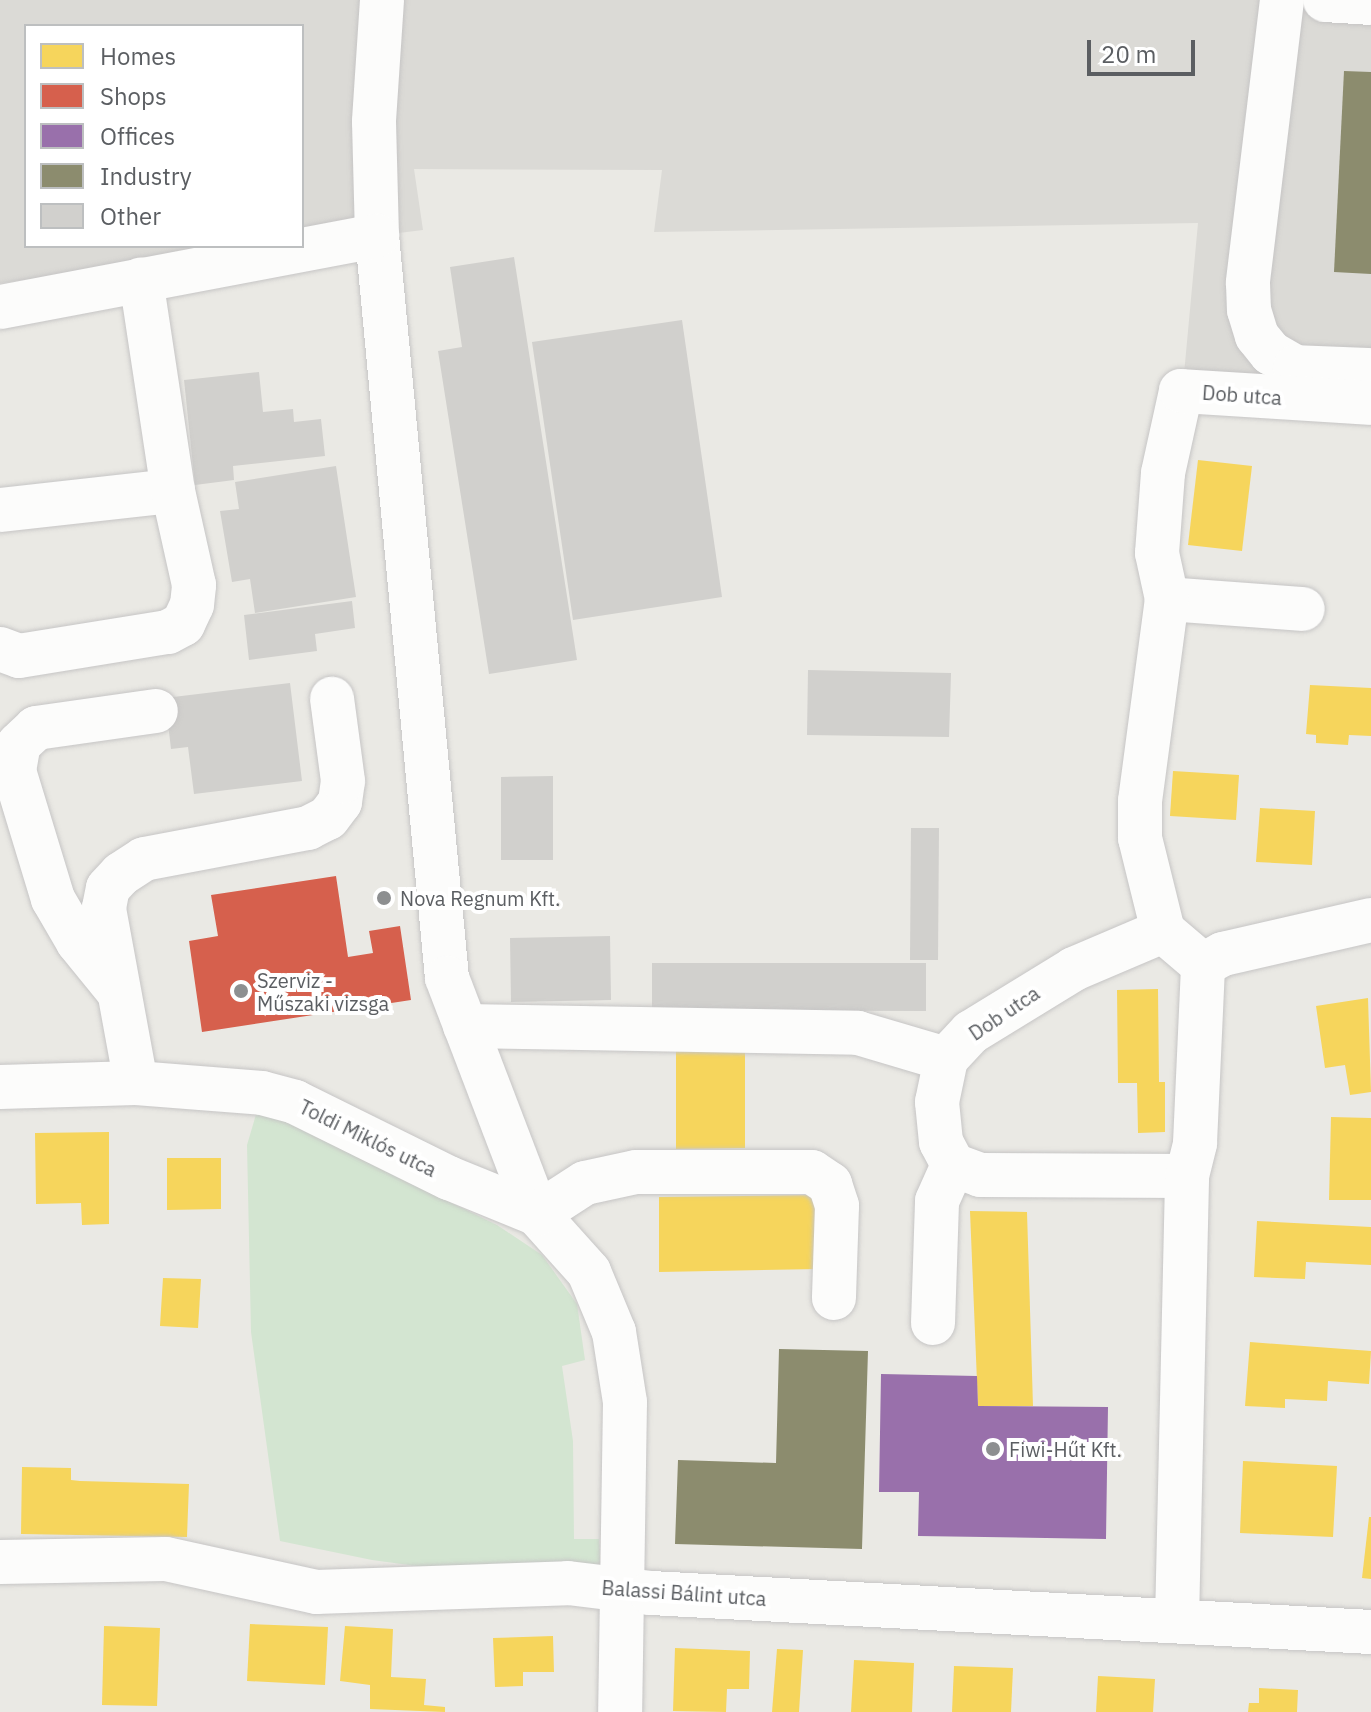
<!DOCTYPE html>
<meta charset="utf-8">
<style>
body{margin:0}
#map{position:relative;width:1371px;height:1712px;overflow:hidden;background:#eae9e4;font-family:"IBM Plex Sans",sans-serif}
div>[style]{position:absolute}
.industrial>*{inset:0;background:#dbdad6}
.green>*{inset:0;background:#d3e5d1}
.homes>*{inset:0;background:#f6d55c}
.shops>*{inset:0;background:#d6604d}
.offices>*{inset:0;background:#9970ab}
.industry>*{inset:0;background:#8c8c6e}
.building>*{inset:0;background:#d1d0cd}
.roads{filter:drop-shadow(0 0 2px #c6c5c5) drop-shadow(0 0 2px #c6c5c5)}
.minor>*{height:44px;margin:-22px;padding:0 22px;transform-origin:22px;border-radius:22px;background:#fcfcfb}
.dots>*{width:22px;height:22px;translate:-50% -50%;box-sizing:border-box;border:4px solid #fff;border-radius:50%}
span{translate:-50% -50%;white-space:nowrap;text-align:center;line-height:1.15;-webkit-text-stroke:8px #fff;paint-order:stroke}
.street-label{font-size:20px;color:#5b5e62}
.poi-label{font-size:20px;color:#5b5e62}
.left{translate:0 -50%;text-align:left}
.legend{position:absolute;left:24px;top:24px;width:280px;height:224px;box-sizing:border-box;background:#fff;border:2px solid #bdbfc0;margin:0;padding:10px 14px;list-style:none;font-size:24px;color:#5b5e62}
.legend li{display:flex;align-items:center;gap:16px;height:40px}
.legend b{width:40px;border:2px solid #bdbfc0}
.scale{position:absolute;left:1087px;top:40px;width:108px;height:36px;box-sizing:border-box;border:4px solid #5b5e62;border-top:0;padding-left:10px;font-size:24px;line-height:28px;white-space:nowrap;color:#5b5e62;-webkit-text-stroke:6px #fff;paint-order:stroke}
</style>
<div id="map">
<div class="industrial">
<div style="clip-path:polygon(0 0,1371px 0,1371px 398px,1183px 385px,1198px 223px,654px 232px,662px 170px,414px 169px,423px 230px,302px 245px,302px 26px,26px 26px,26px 246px,294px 246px,0 283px)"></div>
</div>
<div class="green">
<div style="clip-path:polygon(257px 1111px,279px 1111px,376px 1166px,497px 1225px,542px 1255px,577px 1304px,585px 1360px,562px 1366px,573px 1441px,574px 1539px,599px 1539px,601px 1574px,462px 1572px,372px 1560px,280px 1541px,251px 1332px,247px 1145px)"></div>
</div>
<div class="homes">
<div style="clip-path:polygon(1198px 460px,1252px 466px,1242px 551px,1188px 545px)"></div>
<div style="clip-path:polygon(1310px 685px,1371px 688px,1371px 736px,1349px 735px,1348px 745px,1316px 743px,1316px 735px,1306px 734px)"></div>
<div style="clip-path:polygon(1173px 771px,1239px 775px,1236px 820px,1170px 816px)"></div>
<div style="clip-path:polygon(1260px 808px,1315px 811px,1312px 865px,1256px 862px)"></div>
<div style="clip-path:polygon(1158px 989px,1159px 1082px,1165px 1082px,1165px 1132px,1138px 1133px,1137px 1083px,1118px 1083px,1117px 990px)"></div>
<div style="clip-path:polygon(1368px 998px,1371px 1092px,1350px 1095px,1345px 1065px,1325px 1068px,1316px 1006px)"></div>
<div style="clip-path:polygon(745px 1045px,745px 1148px,676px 1149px,676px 1046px)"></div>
<div style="clip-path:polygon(1331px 1117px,1371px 1118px,1371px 1200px,1329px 1200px)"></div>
<div style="clip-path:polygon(109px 1132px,109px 1224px,82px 1225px,81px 1203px,36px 1204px,35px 1133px)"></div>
<div style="clip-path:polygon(167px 1158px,221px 1158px,221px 1209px,167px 1210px)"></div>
<div style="clip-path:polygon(818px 1195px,819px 1269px,659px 1272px,659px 1197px)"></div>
<div style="clip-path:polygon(970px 1211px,1027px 1212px,1033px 1406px,978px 1406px)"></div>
<div style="clip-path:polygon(1257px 1221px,1371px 1227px,1371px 1265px,1306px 1262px,1305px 1279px,1254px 1277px)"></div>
<div style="clip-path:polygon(163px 1278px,201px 1279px,198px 1328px,160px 1326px)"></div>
<div style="clip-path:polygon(1250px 1342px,1371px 1351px,1369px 1384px,1328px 1381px,1327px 1401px,1285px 1399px,1285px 1408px,1245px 1406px)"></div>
<div style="clip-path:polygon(1243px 1461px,1337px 1466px,1333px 1537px,1240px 1533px)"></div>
<div style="clip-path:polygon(22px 1467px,71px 1468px,71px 1480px,80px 1481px,189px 1484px,187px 1537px,21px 1534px)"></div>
<div style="clip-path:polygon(1369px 1517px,1371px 1517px,1371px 1579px,1362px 1578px)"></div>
<div style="clip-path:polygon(250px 1624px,328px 1627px,325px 1685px,247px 1681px)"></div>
<div style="clip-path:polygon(104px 1626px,160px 1628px,157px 1706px,102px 1705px)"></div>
<div style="clip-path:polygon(345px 1626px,393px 1629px,391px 1677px,426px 1679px,424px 1705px,445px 1707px,445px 1712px,370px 1709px,370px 1685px,340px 1681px)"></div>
<div style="clip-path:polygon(553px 1636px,554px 1672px,523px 1672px,523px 1686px,495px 1687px,493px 1638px)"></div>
<div style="clip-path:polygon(675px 1648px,750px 1651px,749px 1689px,727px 1689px,726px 1712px,673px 1711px)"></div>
<div style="clip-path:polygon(777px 1649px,803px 1650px,799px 1712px,772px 1712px)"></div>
<div style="clip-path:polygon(854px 1660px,914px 1663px,912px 1712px,851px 1712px)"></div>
<div style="clip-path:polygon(954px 1666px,1013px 1668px,1011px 1712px,952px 1712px)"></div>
<div style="clip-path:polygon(1098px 1676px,1155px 1679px,1153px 1712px,1096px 1712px)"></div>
<div style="clip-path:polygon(1259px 1688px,1298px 1690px,1297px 1712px,1248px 1712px,1249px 1703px,1259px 1703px)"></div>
</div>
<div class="shops">
<div style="clip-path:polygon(336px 876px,348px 957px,373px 953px,369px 931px,400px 926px,411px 1000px,202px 1032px,189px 941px,218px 936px,211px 895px)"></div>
</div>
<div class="offices">
<div style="clip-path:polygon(881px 1374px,977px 1376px,978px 1406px,1108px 1407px,1106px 1539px,918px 1536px,919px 1492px,879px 1492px)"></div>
</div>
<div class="industry">
<div style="clip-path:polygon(1344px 71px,1371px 72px,1371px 274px,1334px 272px)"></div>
<div style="clip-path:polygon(779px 1349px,868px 1351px,862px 1549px,675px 1544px,678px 1460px,776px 1463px)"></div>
</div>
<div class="building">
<div style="clip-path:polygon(514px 257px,577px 660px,489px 674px,438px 351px,462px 347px,450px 267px)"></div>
<div style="clip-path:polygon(682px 320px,722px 597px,573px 620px,532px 342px)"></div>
<div style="clip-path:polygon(259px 372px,263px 412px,293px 409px,294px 422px,321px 419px,325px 456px,233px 466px,234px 480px,195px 485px,184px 380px)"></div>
<div style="clip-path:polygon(336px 466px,356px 597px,255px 613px,250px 579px,232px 582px,220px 511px,239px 509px,235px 482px)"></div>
<div style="clip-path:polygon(352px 601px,355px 628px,315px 634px,317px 651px,249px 660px,244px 615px)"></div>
<div style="clip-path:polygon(808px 670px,951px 673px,949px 737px,807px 735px)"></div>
<div style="clip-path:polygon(290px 683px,302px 781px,194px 794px,188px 747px,171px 749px,165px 698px)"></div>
<div style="clip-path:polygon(553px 776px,553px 860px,501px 860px,501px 777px)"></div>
<div style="clip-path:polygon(911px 828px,939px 828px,938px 960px,910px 960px)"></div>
<div style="clip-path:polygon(610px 936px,611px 1000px,511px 1002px,510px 938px)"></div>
<div style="clip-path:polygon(652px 963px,926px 963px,926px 1011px,652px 1010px)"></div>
</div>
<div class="roads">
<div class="minor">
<div style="left:382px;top:0;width:122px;rotate:93.8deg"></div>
<div style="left:374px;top:122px;width:114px;rotate:88.5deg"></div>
<div style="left:377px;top:236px;width:745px;rotate:84.61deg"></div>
<div style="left:447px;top:978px;width:253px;rotate:69.1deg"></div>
<div style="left:537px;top:1214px;width:78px;rotate:48.1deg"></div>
<div style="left:589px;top:1272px;width:65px;rotate:67.4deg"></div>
<div style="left:614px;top:1332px;width:71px;rotate:81.1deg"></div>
<div style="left:625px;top:1402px;width:310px;rotate:90.9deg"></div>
<div style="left:1282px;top:0;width:285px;rotate:96.9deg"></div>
<div style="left:1248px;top:283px;width:27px;rotate:88deg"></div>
<div style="left:1249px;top:310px;width:27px;rotate:73deg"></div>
<div style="left:1257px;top:336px;width:22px;rotate:51deg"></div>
<div style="left:1271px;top:353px;width:28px;rotate:30deg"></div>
<div style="left:1295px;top:367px;width:76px;rotate:2.3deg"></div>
<div style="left:1325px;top:0;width:46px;rotate:3.7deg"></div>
<div style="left:0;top:307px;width:384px;rotate:-10.7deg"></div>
<div style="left:0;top:510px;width:174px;rotate:-6.3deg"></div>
<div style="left:1167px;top:599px;width:136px;rotate:4.2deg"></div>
<div style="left:0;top:649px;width:20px;rotate:20deg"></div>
<div style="left:19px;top:656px;width:151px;rotate:-9.2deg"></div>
<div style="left:168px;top:632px;width:17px;rotate:-28deg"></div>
<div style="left:183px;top:624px;width:21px;rotate:-65deg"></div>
<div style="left:192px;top:605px;width:20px;rotate:-84deg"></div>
<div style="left:194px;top:585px;width:96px;rotate:-102.6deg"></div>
<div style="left:173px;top:491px;width:214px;rotate:-98.6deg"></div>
<div style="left:1163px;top:931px;width:97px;rotate:156.9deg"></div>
<div style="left:1074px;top:969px;width:121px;rotate:148.5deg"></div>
<div style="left:971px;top:1032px;width:37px;rotate:133deg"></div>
<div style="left:946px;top:1059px;width:44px;rotate:101.8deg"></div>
<div style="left:937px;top:1102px;width:40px;rotate:84.3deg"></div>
<div style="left:941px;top:1142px;width:26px;rotate:62deg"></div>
<div style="left:953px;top:1165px;width:29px;rotate:20deg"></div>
<div style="left:980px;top:1175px;width:207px;rotate:0.3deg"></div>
<div style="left:1203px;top:965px;width:52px;rotate:-139.6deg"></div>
<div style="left:1163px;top:931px;width:96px;rotate:-103.9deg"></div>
<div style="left:1140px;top:838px;width:37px;rotate:-90deg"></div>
<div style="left:1140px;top:801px;width:204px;rotate:-82.4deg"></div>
<div style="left:1167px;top:599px;width:47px;rotate:-102.3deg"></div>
<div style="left:1157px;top:553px;width:80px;rotate:-85.7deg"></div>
<div style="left:1163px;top:473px;width:84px;rotate:-77.6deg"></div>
<div style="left:1181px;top:391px;width:190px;rotate:3.6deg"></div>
<div style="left:117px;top:990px;width:62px;rotate:-129.1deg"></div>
<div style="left:78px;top:942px;width:50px;rotate:-120.2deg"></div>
<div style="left:53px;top:899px;width:134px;rotate:-106.9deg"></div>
<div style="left:14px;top:771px;width:27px;rotate:-80deg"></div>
<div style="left:19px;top:744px;width:23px;rotate:-43deg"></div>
<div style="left:36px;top:728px;width:121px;rotate:-8.1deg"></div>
<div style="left:465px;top:1026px;width:393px;rotate:1deg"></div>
<div style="left:858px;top:1033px;width:92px;rotate:16.5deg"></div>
<div style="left:136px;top:1083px;width:178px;rotate:-100.4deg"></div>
<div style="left:104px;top:908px;width:20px;rotate:-79deg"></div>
<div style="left:108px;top:888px;width:19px;rotate:-47deg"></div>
<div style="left:121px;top:874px;width:27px;rotate:-33deg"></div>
<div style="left:144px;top:859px;width:167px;rotate:-10.7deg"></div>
<div style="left:308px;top:828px;width:22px;rotate:-27deg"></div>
<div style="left:328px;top:818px;width:20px;rotate:-53deg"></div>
<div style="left:340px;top:802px;width:21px;rotate:-82deg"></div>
<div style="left:343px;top:781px;width:83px;rotate:-97.6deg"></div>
<div style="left:0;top:1087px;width:136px;rotate:-1.7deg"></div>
<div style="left:136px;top:1083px;width:126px;rotate:4.5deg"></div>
<div style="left:262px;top:1093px;width:34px;rotate:15deg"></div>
<div style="left:295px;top:1102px;width:172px;rotate:26.3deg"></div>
<div style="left:449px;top:1178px;width:95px;rotate:22.2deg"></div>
<div style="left:537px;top:1214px;width:57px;rotate:-32.9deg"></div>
<div style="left:585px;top:1183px;width:52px;rotate:-12.2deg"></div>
<div style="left:636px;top:1172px;width:176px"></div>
<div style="left:812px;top:1172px;width:22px;rotate:34deg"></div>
<div style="left:830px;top:1184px;width:23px;rotate:72deg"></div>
<div style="left:837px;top:1206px;width:92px;rotate:91.9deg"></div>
<div style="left:933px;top:1323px;width:122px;rotate:-88.1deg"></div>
<div style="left:937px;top:1201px;width:39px;rotate:-66deg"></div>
<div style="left:0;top:1562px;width:166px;rotate:-1deg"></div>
<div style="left:166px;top:1559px;width:154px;rotate:12.4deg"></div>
<div style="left:316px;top:1592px;width:252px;rotate:-2deg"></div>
<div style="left:568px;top:1583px;width:84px;rotate:6.9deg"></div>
<div style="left:651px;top:1593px;width:721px;rotate:3.1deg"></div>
<div style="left:1177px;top:1621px;width:445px;rotate:-88.7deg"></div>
<div style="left:1187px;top:1176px;width:34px;rotate:-76deg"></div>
<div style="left:1195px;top:1143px;width:178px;rotate:-87.4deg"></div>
<div style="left:1203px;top:965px;width:23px;rotate:-29deg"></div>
<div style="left:1223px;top:954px;width:152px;rotate:-12.9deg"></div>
</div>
</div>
<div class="dots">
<div style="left:384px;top:898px;background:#8d8f90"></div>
<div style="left:241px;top:991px;background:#8d8f90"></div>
<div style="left:993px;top:1449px;background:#8d8f90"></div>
</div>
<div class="street-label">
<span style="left:1242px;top:395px;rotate:4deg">Dob utca</span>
<span style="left:1004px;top:1013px;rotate:-34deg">Dob utca</span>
<span style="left:368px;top:1138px;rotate:26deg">Toldi Miklós utca</span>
<span style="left:684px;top:1593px;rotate:4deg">Balassi Bálint utca</span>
</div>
<div class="poi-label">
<span class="left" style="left:400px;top:898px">Nova Regnum Kft.</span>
<span class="left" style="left:257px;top:992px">Szerviz -<br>Műszaki vizsga</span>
<span class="left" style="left:1009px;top:1449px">Fiwi-Hűt Kft.</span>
</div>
<ul class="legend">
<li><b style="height:22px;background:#f6d55c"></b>Homes</li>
<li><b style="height:22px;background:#d6604d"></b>Shops</li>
<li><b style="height:22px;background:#9970ab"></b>Offices</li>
<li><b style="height:22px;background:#8c8c6e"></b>Industry</li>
<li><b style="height:22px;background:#d1d0cd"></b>Other</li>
</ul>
<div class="scale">20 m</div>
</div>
